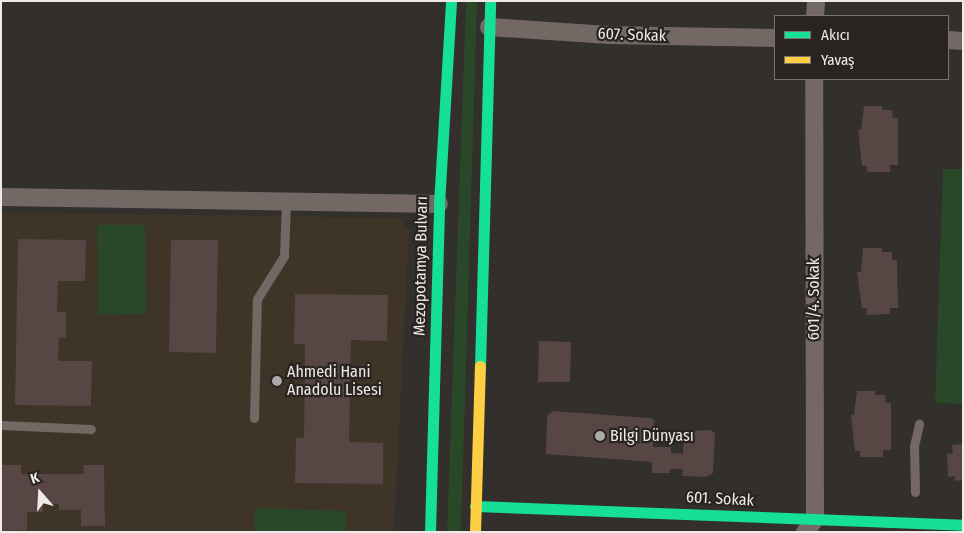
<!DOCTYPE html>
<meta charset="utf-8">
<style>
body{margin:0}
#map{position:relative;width:964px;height:533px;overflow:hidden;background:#322f2c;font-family:"Fira Sans Condensed",sans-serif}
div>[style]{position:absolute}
.education>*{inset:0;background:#3e3427}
.green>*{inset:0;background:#284827}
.building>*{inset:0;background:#574644}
.lane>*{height:9px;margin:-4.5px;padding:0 4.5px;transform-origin:4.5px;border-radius:4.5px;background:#746865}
.street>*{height:18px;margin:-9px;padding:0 9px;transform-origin:9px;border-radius:9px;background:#746865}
.fast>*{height:11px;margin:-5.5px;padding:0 5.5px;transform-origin:5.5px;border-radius:5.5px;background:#16e098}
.slow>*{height:11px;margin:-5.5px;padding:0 5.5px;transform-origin:5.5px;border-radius:5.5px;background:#ffcf43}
.dots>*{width:14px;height:14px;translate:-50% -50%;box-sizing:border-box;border:2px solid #2a2421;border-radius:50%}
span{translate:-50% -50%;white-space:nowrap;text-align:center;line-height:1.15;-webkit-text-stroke:4.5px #2a2421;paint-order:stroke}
.street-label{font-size:16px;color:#eeeae7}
.poi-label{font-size:16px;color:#eeeae7}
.left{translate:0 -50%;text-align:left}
.frame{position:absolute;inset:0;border:2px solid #eeeae7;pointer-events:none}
.legend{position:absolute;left:774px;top:15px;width:175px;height:65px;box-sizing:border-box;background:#2a2421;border:1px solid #787370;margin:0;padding:6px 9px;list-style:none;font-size:15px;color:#eeeae7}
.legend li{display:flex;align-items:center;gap:10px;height:25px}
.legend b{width:25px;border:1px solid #787370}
.north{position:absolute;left:15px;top:468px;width:50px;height:50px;-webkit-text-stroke:4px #2a2421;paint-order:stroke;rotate:341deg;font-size:14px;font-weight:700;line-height:20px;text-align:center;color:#eeeae7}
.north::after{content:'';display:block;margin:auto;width:18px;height:22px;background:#eeeae7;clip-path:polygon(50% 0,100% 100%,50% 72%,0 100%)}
</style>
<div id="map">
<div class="education">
<div style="clip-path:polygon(1px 212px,400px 218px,409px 231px,394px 532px,1px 532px)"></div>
</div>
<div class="green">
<div style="clip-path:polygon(466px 1px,477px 1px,461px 532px,447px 532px)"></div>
<div style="clip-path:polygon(943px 169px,963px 169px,963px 404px,935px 403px)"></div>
<div style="clip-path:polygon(97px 225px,145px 225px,146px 314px,98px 315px)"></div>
<div style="clip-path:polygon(255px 508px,346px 511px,346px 532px,254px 532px)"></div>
</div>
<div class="building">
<div style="clip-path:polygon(864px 106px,882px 106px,882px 110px,892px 110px,893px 118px,898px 118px,898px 165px,890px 165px,890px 172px,867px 172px,867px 166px,862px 166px,858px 130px,861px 130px)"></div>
<div style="clip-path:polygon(18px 239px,86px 240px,85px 281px,58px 281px,57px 312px,66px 312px,66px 338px,59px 338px,58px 361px,92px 361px,91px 406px,15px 405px)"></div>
<div style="clip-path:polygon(171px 240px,218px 240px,216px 353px,169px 352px)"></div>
<div style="clip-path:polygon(863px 248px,882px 248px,882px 252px,892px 252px,892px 260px,897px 260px,898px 308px,890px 308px,890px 314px,867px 315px,867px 308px,862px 308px,857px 272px,861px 272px)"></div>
<div style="clip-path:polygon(295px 294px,388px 295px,387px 341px,351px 340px,349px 442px,383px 443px,383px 484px,295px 483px,296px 438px,304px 438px,305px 344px,294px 344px)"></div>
<div style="clip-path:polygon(539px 341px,571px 342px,570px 382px,538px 382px)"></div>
<div style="clip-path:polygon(857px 391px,875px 391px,875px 395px,885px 395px,886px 403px,891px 403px,891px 450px,883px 450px,883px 457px,860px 457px,860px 451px,855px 451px,851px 415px,854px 415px)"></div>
<div style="clip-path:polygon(553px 411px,650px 418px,654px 420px,653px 447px,671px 447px,671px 453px,683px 454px,684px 431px,711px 430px,715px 434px,713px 473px,706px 477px,682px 476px,683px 469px,670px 469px,670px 473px,652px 473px,652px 462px,546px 454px,547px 416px)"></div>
<div style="clip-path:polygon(963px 444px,963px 480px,955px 481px,955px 476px,948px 477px,947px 454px,953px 453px,952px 445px)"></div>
<div style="clip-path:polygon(1px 465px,21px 465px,21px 474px,84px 474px,83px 465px,104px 465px,105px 526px,81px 526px,81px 510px,59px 510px,59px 504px,43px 504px,43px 512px,27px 512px,27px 530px,1px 531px)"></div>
</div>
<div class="lane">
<div style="left:254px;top:418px;width:119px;rotate:-88.6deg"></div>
<div style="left:257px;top:299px;width:51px;rotate:-57.9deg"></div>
<div style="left:284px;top:256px;width:54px;rotate:-87.9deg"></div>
<div style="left:1px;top:425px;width:90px;rotate:2.5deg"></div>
<div style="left:915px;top:492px;width:46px;rotate:-91.2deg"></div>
<div style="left:914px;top:446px;width:23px;rotate:-77deg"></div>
</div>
<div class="street">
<div style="left:815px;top:16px;width:15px;rotate:-86deg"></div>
<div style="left:489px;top:27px;width:120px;rotate:3.8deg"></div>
<div style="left:609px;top:35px;width:166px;rotate:1deg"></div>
<div style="left:948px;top:40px;width:15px;rotate:4deg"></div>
<div style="left:1px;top:197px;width:438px;rotate:0.9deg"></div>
<div style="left:805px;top:532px;width:16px;rotate:-52deg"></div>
<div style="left:815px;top:519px;width:440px;rotate:-90.1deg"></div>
</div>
<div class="fast">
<div style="left:480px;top:366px;width:365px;rotate:-88.4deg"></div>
<div style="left:475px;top:506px;width:488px;rotate:2.2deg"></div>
<div style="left:430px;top:532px;width:328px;rotate:-88.4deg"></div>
<div style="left:439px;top:204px;width:203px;rotate:-86.6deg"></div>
</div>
<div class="slow">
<div style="left:475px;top:532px;width:166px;rotate:-88.3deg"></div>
</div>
<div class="dots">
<div style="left:277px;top:381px;background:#aca9a6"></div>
<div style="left:600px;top:436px;background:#aca9a6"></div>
</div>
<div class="street-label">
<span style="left:632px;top:35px;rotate:2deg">607. Sokak</span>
<span style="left:421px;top:266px;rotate:-89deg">Mezopotamya Bulvarı</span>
<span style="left:814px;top:299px;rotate:-90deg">601/4. Sokak</span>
<span style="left:720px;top:499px;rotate:3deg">601. Sokak</span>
</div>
<div class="poi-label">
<span class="left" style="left:287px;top:381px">Ahmedi Hani<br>Anadolu Lisesi</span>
<span class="left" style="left:610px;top:436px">Bilgi Dünyası</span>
</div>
<div class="frame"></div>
<ul class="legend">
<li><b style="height:6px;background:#16e098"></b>Akıcı</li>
<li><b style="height:6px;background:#ffcf43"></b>Yavaş</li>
</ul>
<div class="north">K</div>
</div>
